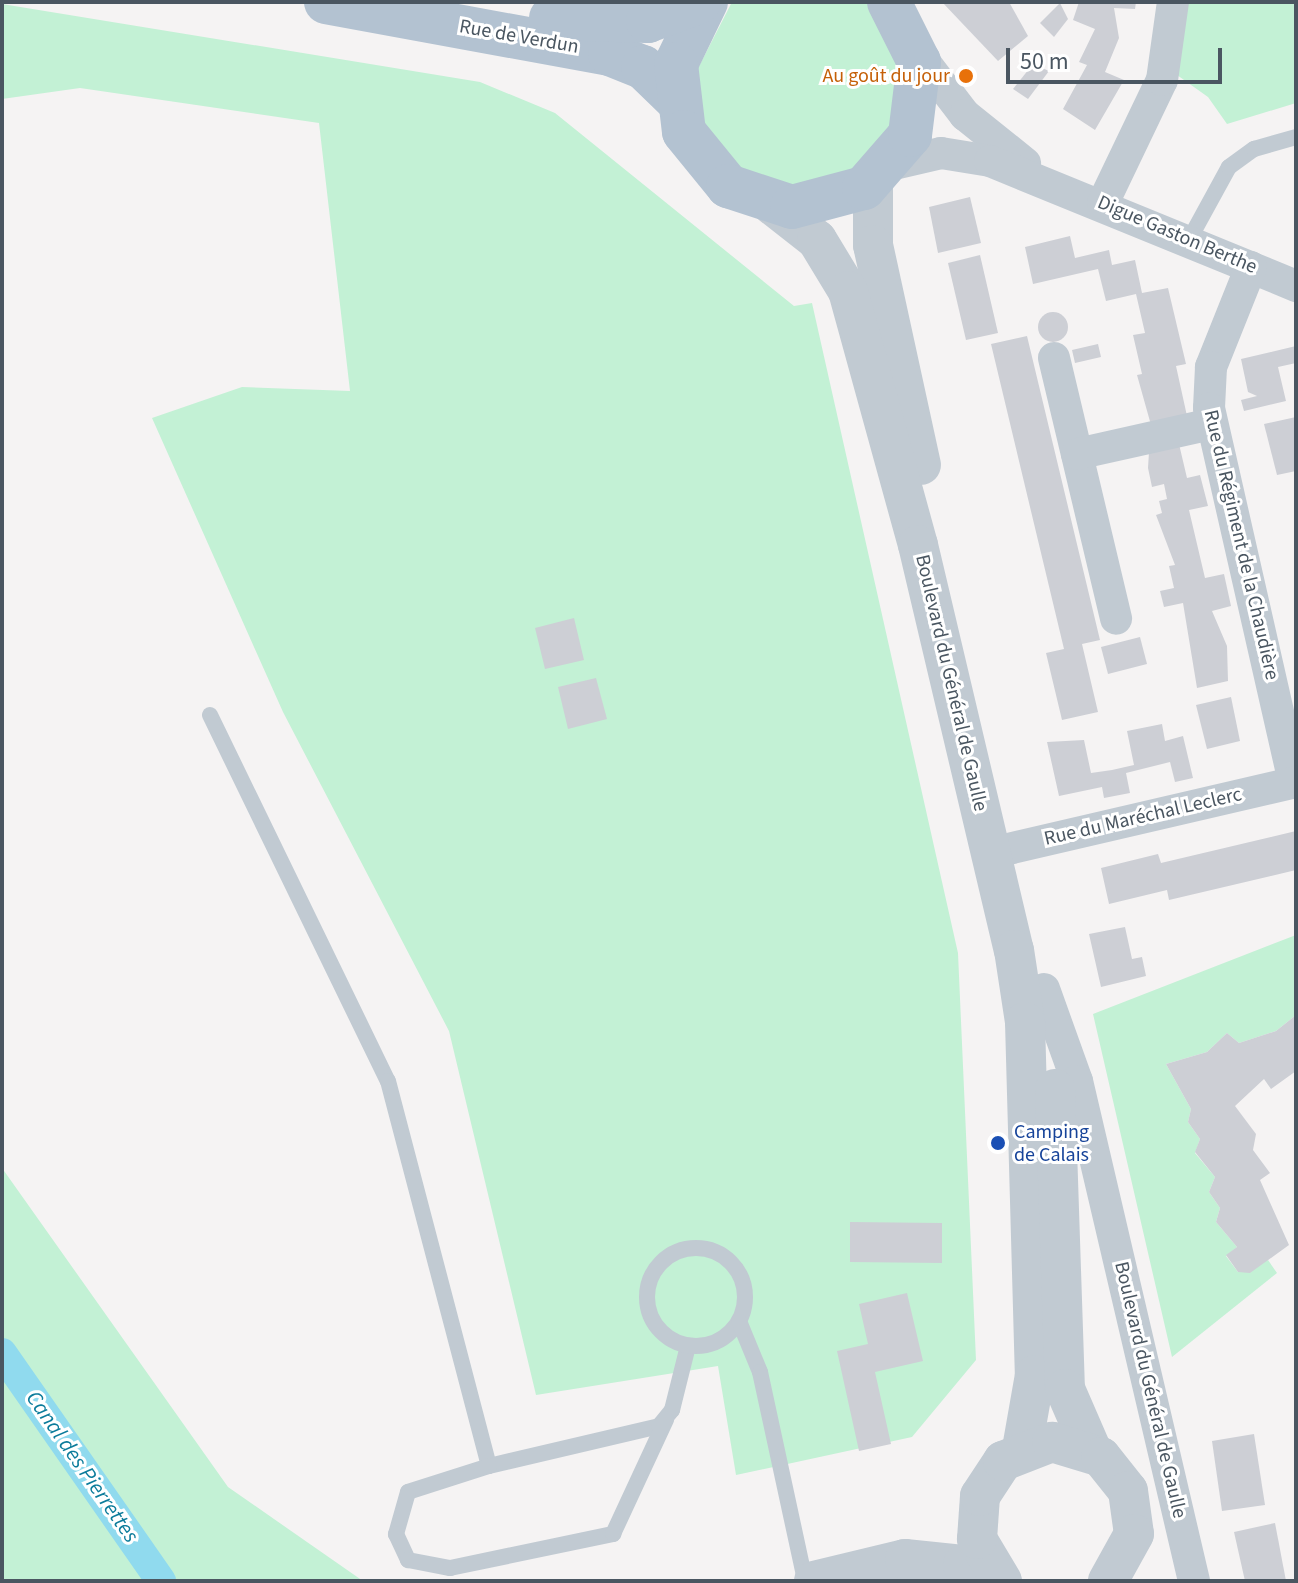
<!DOCTYPE html>
<meta charset="utf-8">
<style>
body{margin:0}
#map{position:relative;width:1298px;height:1583px;overflow:hidden;background:#f5f3f3;font-family:"Source Sans 3",sans-serif}
div>[style]{position:absolute}
.green>*{inset:0;background:#c3f1d5}
.canal>*{height:30px;margin:-15px;padding:0 15px;transform-origin:15px;border-radius:15px;background:#90daee}
.building>*{inset:0;background:#cdcfd5}
.round{border-radius:50%}
.service>*{height:16px;margin:-8px;padding:0 8px;transform-origin:8px;border-radius:8px;background:#c1cad2}
.service>.ring{margin:-8px;padding:0;box-sizing:content-box;background:none;border:16px solid #c1cad2;border-radius:50%}
.minor>*{height:32px;margin:-16px;padding:0 16px;transform-origin:16px;border-radius:16px;background:#c1cad2}
.tertiary>*{height:40px;margin:-20px;padding:0 20px;transform-origin:20px;border-radius:20px;background:#c1cad2}
.primary>*{height:44px;margin:-22px;padding:0 22px;transform-origin:22px;border-radius:22px;background:#b3c2d1}
.dots>*{width:22px;height:22px;translate:-50% -50%;box-sizing:border-box;border:4px solid #fff;border-radius:50%}
span{translate:-50% -50%;white-space:nowrap;text-align:center;line-height:1.15;-webkit-text-stroke:6px #fff;paint-order:stroke}
.street-label{font-size:20px;color:#4a5661}
.food-label{font-size:20px;color:#c56008}
.right{translate:-100% -50%;text-align:right}
.transit-label{font-size:20px;color:#164399}
.left{translate:0 -50%;text-align:left}
.water-label{font-size:22px;color:#0c7c9b;font-style:italic}
.frame{position:absolute;inset:0;border:4px solid #4a5661;pointer-events:none}
.scale{position:absolute;left:1006px;top:48px;width:216px;height:36px;box-sizing:border-box;border:4px solid #4a5661;border-top:0;padding-left:10px;font-size:24px;line-height:28px;white-space:nowrap;color:#4a5661;-webkit-text-stroke:6px #fff;paint-order:stroke}
</style>
<div id="map">
<div class="green">
<div style="clip-path:polygon(732px 2px,866px 2px,875px 10px,898px 47px,900px 112px,864px 165px,803px 188px,741px 170px,705px 129px,694px 76px)"></div>
<div style="clip-path:polygon(1187px 2px,1296px 2px,1296px 103px,1227px 124px,1208px 97px,1177px 75px)"></div>
<div style="clip-path:polygon(2px 4px,480px 82px,555px 113px,794px 306px,812px 303px,958px 953px,976px 1360px,912px 1437px,736px 1475px,718px 1366px,536px 1395px,449px 1031px,283px 712px,152px 418px,242px 387px,350px 391px,319px 123px,80px 88px,2px 99px)"></div>
<div style="clip-path:polygon(1296px 935px,1296px 1015px,1276px 1031px,1239px 1043px,1227px 1033px,1207px 1052px,1166px 1064px,1191px 1109px,1188px 1122px,1200px 1139px,1195px 1153px,1215px 1177px,1209px 1192px,1220px 1208px,1216px 1222px,1237px 1247px,1226px 1256px,1238px 1272px,1268px 1260px,1277px 1273px,1172px 1357px,1093px 1014px)"></div>
<div style="clip-path:polygon(2px 1168px,228px 1487px,363px 1581px,2px 1581px)"></div>
</div>
<div class="canal">
<div style="left:2px;top:1353px;width:278px;rotate:55.1deg"></div>
</div>
<div class="building">
<div style="clip-path:polygon(942px 2px,1009px 2px,1028px 36px,998px 61px)"></div>
<div style="clip-path:polygon(1079px 2px,1136px 2px,1135px 9px,1114px 8px,1119px 38px,1105px 72px,1124px 80px,1095px 130px,1063px 109px,1087px 65px,1079px 62px,1095px 29px,1073px 20px)"></div>
<div style="clip-path:polygon(1060px 3px,1068px 19px,1054px 37px,1040px 23px)"></div>
<div style="clip-path:polygon(1033px 64px,1049px 71px,1028px 99px,1013px 89px)"></div>
<div style="clip-path:polygon(970px 197px,981px 243px,938px 253px,929px 207px)"></div>
<div style="clip-path:polygon(1070px 236px,1075px 258px,1109px 250px,1112px 265px,1135px 260px,1142px 293px,1168px 288px,1186px 364px,1176px 366px,1187px 416px,1151px 425px,1137px 375px,1142px 374px,1133px 335px,1145px 333px,1136px 294px,1106px 301px,1098px 269px,1033px 284px,1025px 247px)"></div>
<div style="clip-path:polygon(980px 255px,998px 333px,966px 340px,948px 263px)"></div>
<div class="round" style="left:1038px;top:312px;width:30px;height:30px"></div>
<div style="clip-path:polygon(1027px 336px,1100px 640px,1082px 644px,1098px 712px,1062px 720px,1046px 653px,1064px 649px,991px 344px)"></div>
<div style="clip-path:polygon(1098px 344px,1101px 357px,1075px 363px,1072px 350px)"></div>
<div style="clip-path:polygon(1296px 346px,1296px 363px,1278px 367px,1286px 401px,1244px 411px,1241px 400px,1257px 396px,1248px 392px,1241px 359px)"></div>
<div style="clip-path:polygon(1296px 417px,1296px 471px,1277px 475px,1264px 424px)"></div>
<div style="clip-path:polygon(1179px 444px,1187px 478px,1200px 475px,1208px 506px,1189px 510px,1205px 578px,1224px 574px,1231px 606px,1212px 611px,1227px 646px,1228px 681px,1197px 688px,1183px 603px,1164px 607px,1160px 591px,1174px 588px,1169px 566px,1175px 565px,1156px 515px,1162px 513px,1159px 501px,1167px 499px,1164px 484px,1152px 487px,1148px 468px,1149px 452px)"></div>
<div style="clip-path:polygon(574px 618px,584px 660px,545px 669px,535px 628px)"></div>
<div style="clip-path:polygon(1140px 637px,1147px 664px,1108px 674px,1101px 647px)"></div>
<div style="clip-path:polygon(596px 678px,607px 719px,568px 729px,558px 687px)"></div>
<div style="clip-path:polygon(1231px 697px,1240px 741px,1207px 749px,1196px 705px)"></div>
<div style="clip-path:polygon(1162px 724px,1165px 741px,1183px 736px,1193px 778px,1175px 782px,1170px 762px,1126px 773px,1130px 793px,1104px 798px,1102px 787px,1059px 796px,1047px 742px,1084px 740px,1091px 773px,1112px 770px,1134px 765px,1127px 731px)"></div>
<div style="clip-path:polygon(1296px 831px,1296px 870px,1169px 900px,1167px 890px,1109px 904px,1101px 868px,1158px 854px,1161px 863px)"></div>
<div style="clip-path:polygon(1125px 927px,1132px 959px,1142px 957px,1146px 976px,1101px 987px,1089px 934px)"></div>
<div style="clip-path:polygon(1296px 1015px,1296px 1071px,1271px 1089px,1264px 1079px,1235px 1106px,1256px 1134px,1253px 1150px,1270px 1173px,1260px 1180px,1289px 1245px,1250px 1273px,1238px 1272px,1226px 1255px,1237px 1247px,1216px 1222px,1220px 1208px,1209px 1192px,1215px 1177px,1195px 1152px,1200px 1139px,1188px 1122px,1191px 1109px,1166px 1064px,1207px 1052px,1227px 1033px,1239px 1043px,1276px 1031px)"></div>
<div style="clip-path:polygon(850px 1222px,942px 1223px,942px 1263px,850px 1262px)"></div>
<div style="clip-path:polygon(907px 1293px,923px 1361px,875px 1372px,891px 1444px,859px 1451px,837px 1351px,868px 1344px,859px 1304px)"></div>
<div style="clip-path:polygon(1254px 1434px,1265px 1505px,1222px 1511px,1212px 1441px)"></div>
<div style="clip-path:polygon(1275px 1523px,1286px 1581px,1245px 1581px,1234px 1532px)"></div>
</div>
<div class="service">
<div style="left:1189px;top:240px;width:83px;rotate:-61.3deg"></div>
<div style="left:1229px;top:167px;width:31px;rotate:-36deg"></div>
<div style="left:1254px;top:149px;width:44px;rotate:-15.9deg"></div>
<div style="left:210px;top:715px;width:407px;rotate:64.1deg"></div>
<div style="left:388px;top:1081px;width:398px;rotate:75.3deg"></div>
<div style="left:489px;top:1466px;width:175px;rotate:-13.2deg"></div>
<div style="left:659px;top:1426px;width:21px;rotate:-51deg"></div>
<div style="left:672px;top:1410px;width:66px;rotate:-76deg"></div>
<div class="ring" style="left:647px;top:1248px;width:82px;height:82px"></div>
<div style="left:739px;top:1321px;width:55px;rotate:67.6deg"></div>
<div style="left:760px;top:1372px;width:214px;rotate:77.8deg"></div>
<div style="left:489px;top:1466px;width:85px;rotate:162.2deg"></div>
<div style="left:408px;top:1492px;width:44px;rotate:105.9deg"></div>
<div style="left:396px;top:1534px;width:29px;rotate:65deg"></div>
<div style="left:408px;top:1560px;width:43px;rotate:10.8deg"></div>
<div style="left:450px;top:1568px;width:167px;rotate:-11.8deg"></div>
<div style="left:613px;top:1534px;width:126px;rotate:-65.1deg"></div>
</div>
<div class="minor">
<div style="left:916px;top:51px;width:81px;rotate:52.6deg"></div>
<div style="left:965px;top:115px;width:77px;rotate:38.7deg"></div>
<div style="left:890px;top:165px;width:52px;rotate:-13.2deg"></div>
<div style="left:941px;top:153px;width:50px;rotate:9.3deg"></div>
<div style="left:990px;top:161px;width:331px;rotate:22.2deg"></div>
<div style="left:1103px;top:203px;width:136px;rotate:-64.4deg"></div>
<div style="left:1162px;top:80px;width:79px;rotate:-82deg"></div>
<div style="left:1251px;top:267px;width:108px;rotate:111.8deg"></div>
<div style="left:1211px;top:367px;width:41px;rotate:92.8deg"></div>
<div style="left:1209px;top:408px;width:384px;rotate:77.2deg"></div>
<div style="left:1054px;top:358px;width:268px;rotate:76.6deg"></div>
<div style="left:1077px;top:454px;width:137px;rotate:-12.6deg"></div>
<div style="left:991px;top:853px;width:313px;rotate:-13.1deg"></div>
<div style="left:1044px;top:989px;width:98px;rotate:70.3deg"></div>
<div style="left:1077px;top:1081px;width:514px;rotate:76.83deg"></div>
</div>
<div class="tertiary">
<div style="left:873px;top:182px;width:63px;rotate:90deg"></div>
<div style="left:873px;top:245px;width:225px;rotate:77.7deg"></div>
<div style="left:771px;top:204px;width:58px;rotate:38deg"></div>
<div style="left:817px;top:240px;width:60px;rotate:58.7deg"></div>
<div style="left:848px;top:291px;width:263px;rotate:74.6deg"></div>
<div style="left:918px;top:545px;width:416px;rotate:76.7deg"></div>
<div style="left:1014px;top:950px;width:73px;rotate:81.3deg"></div>
<div style="left:1025px;top:1022px;width:353px;rotate:88.4deg"></div>
<div style="left:1035px;top:1375px;width:75px;rotate:100deg"></div>
<div style="left:1055px;top:1089px;width:300px;rotate:88.1deg"></div>
<div style="left:1065px;top:1389px;width:68px;rotate:66.5deg"></div>
<div style="left:814px;top:1581px;width:94px;rotate:-13.6deg"></div>
<div style="left:905px;top:1559px;width:58px;rotate:5.9deg"></div>
<div style="left:963px;top:1565px;width:38px;rotate:20deg"></div>
<div style="left:1002px;top:1581px;width:49px;rotate:-120.8deg"></div>
<div style="left:977px;top:1539px;width:43px;rotate:-86deg"></div>
<div style="left:980px;top:1496px;width:42px;rotate:-56.7deg"></div>
<div style="left:1003px;top:1461px;width:53px;rotate:-21.2deg"></div>
<div style="left:1052px;top:1442px;width:51px;rotate:17deg"></div>
<div style="left:1101px;top:1457px;width:43px;rotate:51.5deg"></div>
<div style="left:1128px;top:1491px;width:43px;rotate:82.1deg"></div>
<div style="left:1134px;top:1534px;width:54px;rotate:119deg"></div>
</div>
<div class="primary">
<div style="left:326px;top:2px;width:289px;rotate:10.4deg"></div>
<div style="left:610px;top:54px;width:35px;rotate:22deg"></div>
<div style="left:643px;top:67px;width:45px;rotate:44.1deg"></div>
<div style="left:706px;top:2px;width:69px;rotate:115.8deg"></div>
<div style="left:676px;top:64px;width:68px;rotate:83.3deg"></div>
<div style="left:684px;top:132px;width:70px;rotate:50.8deg"></div>
<div style="left:728px;top:186px;width:67px;rotate:18.2deg"></div>
<div style="left:792px;top:207px;width:74px;rotate:-14.8deg"></div>
<div style="left:864px;top:188px;width:70px;rotate:-49deg"></div>
<div style="left:910px;top:135px;width:74px;rotate:-83deg"></div>
<div style="left:919px;top:62px;width:67px;rotate:-116.6deg"></div>
<div style="left:551px;top:18px;width:97px;rotate:1.8deg"></div>
<div style="left:648px;top:21px;width:54px;rotate:-20.4deg"></div>
</div>
<div class="dots">
<div style="left:966px;top:76px;background:#e8710a"></div>
<div style="left:998px;top:1143px;background:#1a4fb4"></div>
</div>
<div class="street-label">
<span style="left:519px;top:37px;rotate:10deg">Rue de Verdun</span>
<span style="left:1177px;top:235px;rotate:23deg">Digue Gaston Berthe</span>
<span style="left:1241px;top:545px;rotate:77deg">Rue du Régiment de la Chaudière</span>
<span style="left:951px;top:683px;rotate:77deg">Boulevard du Général de Gaulle</span>
<span style="left:1143px;top:817px;rotate:-13deg">Rue du Maréchal Leclerc</span>
<span style="left:1150px;top:1390px;rotate:77deg">Boulevard du Général de Gaulle</span>
</div>
<div class="food-label">
<span class="right" style="left:950px;top:76px">Au goût du jour</span>
</div>
<div class="transit-label">
<span class="left" style="left:1014px;top:1144px">Camping<br>de Calais</span>
</div>
<div class="water-label">
<span style="left:82px;top:1467px;rotate:55deg">Canal des Pierrettes</span>
</div>
<div class="frame"></div>
<div class="scale">50 m</div>
</div>
